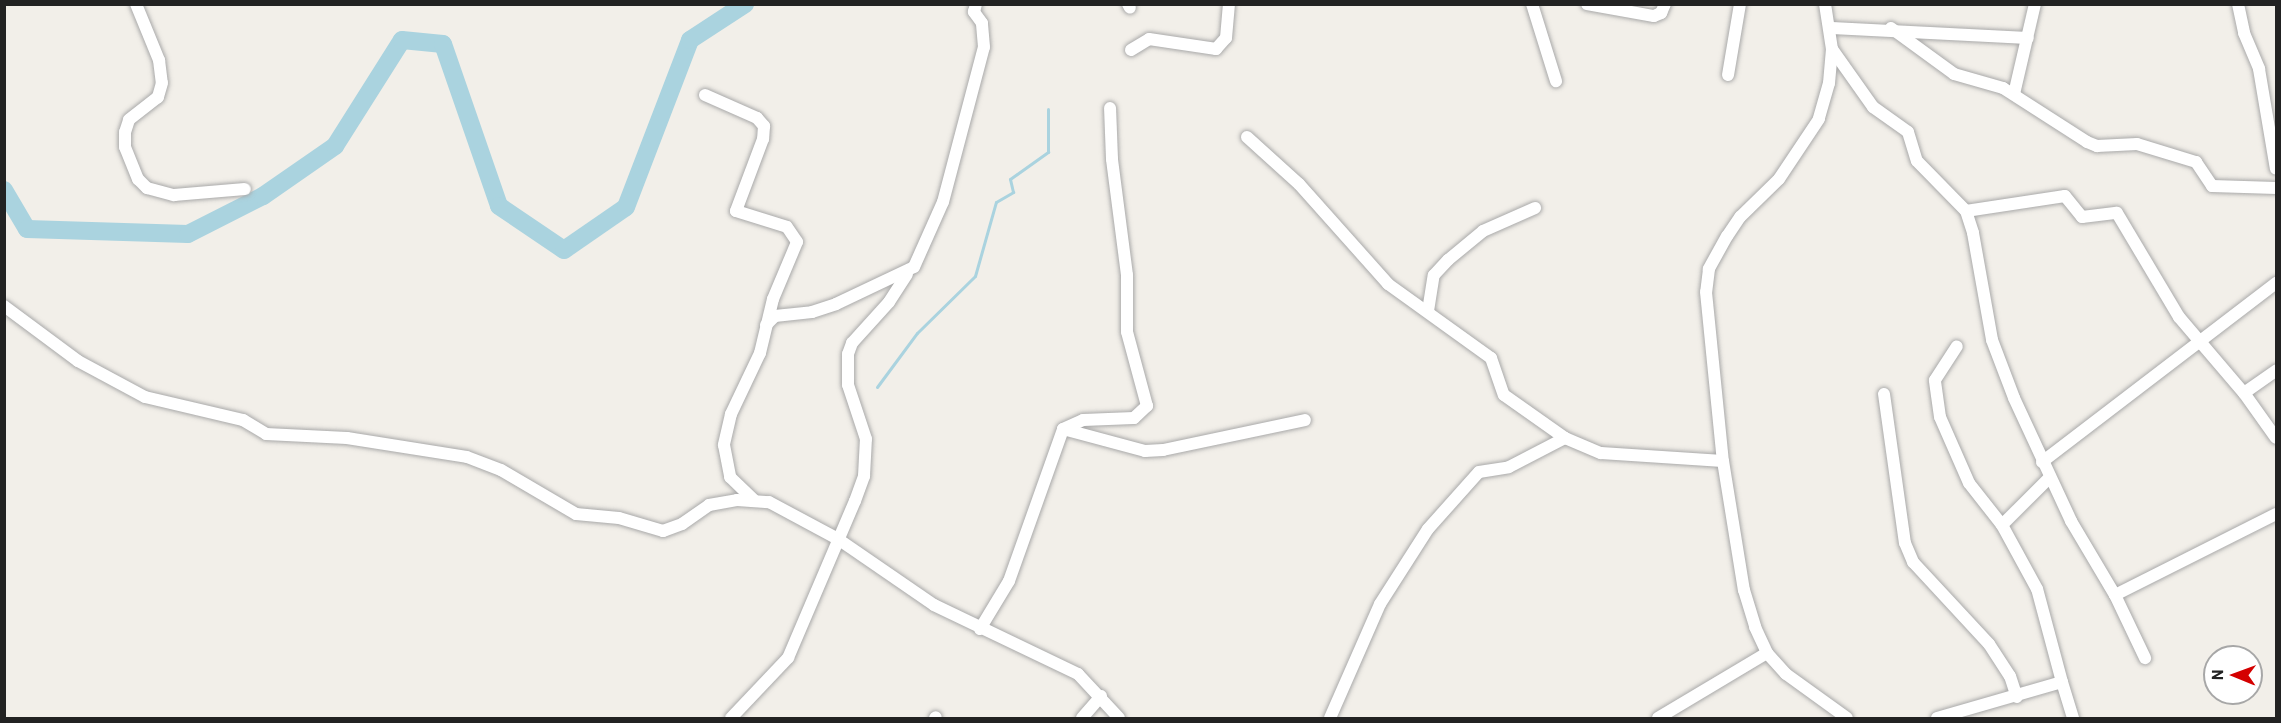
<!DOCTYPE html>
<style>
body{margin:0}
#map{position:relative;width:2281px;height:723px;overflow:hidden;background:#f2efe9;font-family:Barlow,sans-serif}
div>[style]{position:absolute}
.stream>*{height:3px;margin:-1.5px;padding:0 1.5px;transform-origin:1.5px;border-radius:1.5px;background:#aad3df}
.river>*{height:18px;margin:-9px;padding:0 9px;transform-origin:9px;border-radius:9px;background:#aad3df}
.roads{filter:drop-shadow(0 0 2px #a9a9a9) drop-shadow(0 0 2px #a9a9a9)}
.minor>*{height:12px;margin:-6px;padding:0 6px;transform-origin:6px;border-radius:6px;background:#fff}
span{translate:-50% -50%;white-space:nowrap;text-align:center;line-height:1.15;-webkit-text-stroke:6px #fff;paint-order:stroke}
.frame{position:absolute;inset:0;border:6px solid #222;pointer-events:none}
.north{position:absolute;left:2203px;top:645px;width:60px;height:60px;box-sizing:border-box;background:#fff;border:2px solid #a7a7a7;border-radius:50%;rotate:271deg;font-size:16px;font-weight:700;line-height:24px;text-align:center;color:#222}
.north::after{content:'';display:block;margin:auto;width:21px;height:27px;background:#d40000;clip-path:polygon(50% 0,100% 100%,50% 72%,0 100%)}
</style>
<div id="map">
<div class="stream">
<div style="left:877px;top:387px;width:67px;rotate:-53.5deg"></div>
<div style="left:917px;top:333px;width:81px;rotate:-44.5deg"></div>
<div style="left:975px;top:276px;width:77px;rotate:-74.2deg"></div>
<div style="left:996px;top:202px;width:20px;rotate:-30deg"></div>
<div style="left:1013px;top:192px;width:13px;rotate:-103deg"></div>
<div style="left:1010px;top:179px;width:47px;rotate:-35.4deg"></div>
<div style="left:1048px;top:152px;width:43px;rotate:-90deg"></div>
</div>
<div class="river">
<div style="left:4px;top:190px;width:45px;rotate:59.5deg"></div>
<div style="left:27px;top:229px;width:161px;rotate:1.8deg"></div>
<div style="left:188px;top:234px;width:84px;rotate:-26.9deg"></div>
<div style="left:263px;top:196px;width:88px;rotate:-34.8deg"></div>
<div style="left:335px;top:146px;width:125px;rotate:-57.7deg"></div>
<div style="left:402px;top:40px;width:41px;rotate:5.6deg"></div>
<div style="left:443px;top:44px;width:171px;rotate:70.9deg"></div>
<div style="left:499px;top:206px;width:78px;rotate:34.1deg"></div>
<div style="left:564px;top:250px;width:75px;rotate:-34.7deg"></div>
<div style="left:626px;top:207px;width:179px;rotate:-69deg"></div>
<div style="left:690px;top:40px;width:66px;rotate:-33.2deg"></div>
</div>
<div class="roads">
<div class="minor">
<div style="left:136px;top:4px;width:61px;rotate:67.7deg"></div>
<div style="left:159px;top:60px;width:23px;rotate:83deg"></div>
<div style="left:162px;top:83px;width:15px;rotate:106deg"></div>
<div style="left:158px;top:97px;width:37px;rotate:142deg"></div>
<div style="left:129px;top:120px;width:13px;rotate:108deg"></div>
<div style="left:125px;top:132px;width:15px;rotate:90deg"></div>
<div style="left:125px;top:147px;width:35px;rotate:68deg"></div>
<div style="left:138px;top:179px;width:13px;rotate:45deg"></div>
<div style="left:147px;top:188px;width:28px;rotate:15deg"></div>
<div style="left:174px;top:195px;width:71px;rotate:-4.8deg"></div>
<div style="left:1128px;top:4px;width:4px;rotate:63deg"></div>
<div style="left:1532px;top:4px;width:81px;rotate:72.7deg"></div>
<div style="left:1587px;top:4px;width:68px;rotate:10.2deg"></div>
<div style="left:1654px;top:16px;width:8px;rotate:-23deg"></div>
<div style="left:1661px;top:13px;width:10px;rotate:-66deg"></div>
<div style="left:1825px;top:4px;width:46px;rotate:81.2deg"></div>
<div style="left:1832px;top:49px;width:34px;rotate:95deg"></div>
<div style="left:1829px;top:83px;width:37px;rotate:106deg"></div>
<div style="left:1819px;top:119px;width:72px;rotate:123.7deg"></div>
<div style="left:1779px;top:179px;width:54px;rotate:135.7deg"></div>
<div style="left:1740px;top:217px;width:23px;rotate:124deg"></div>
<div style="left:1727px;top:236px;width:38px;rotate:119deg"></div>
<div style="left:1709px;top:269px;width:23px;rotate:97deg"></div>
<div style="left:1706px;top:292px;width:170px;rotate:84.3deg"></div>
<div style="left:1723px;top:461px;width:131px;rotate:80.8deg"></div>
<div style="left:1744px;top:590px;width:39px;rotate:73deg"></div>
<div style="left:1755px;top:627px;width:29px;rotate:65deg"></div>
<div style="left:1767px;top:653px;width:28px;rotate:48deg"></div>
<div style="left:1786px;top:674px;width:75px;rotate:35.8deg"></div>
<div style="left:2238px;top:4px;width:30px;rotate:78deg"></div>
<div style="left:2244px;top:33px;width:39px;rotate:67deg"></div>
<div style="left:2259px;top:69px;width:101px;rotate:80.4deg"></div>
<div style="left:1832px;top:28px;width:196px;rotate:2.9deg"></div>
<div style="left:1891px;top:28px;width:78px;rotate:36.1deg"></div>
<div style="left:1954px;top:74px;width:51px;rotate:15.9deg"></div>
<div style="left:2003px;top:88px;width:100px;rotate:32.7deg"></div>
<div style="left:2087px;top:142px;width:11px;rotate:22deg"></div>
<div style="left:2097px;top:146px;width:40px;rotate:-2.9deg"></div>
<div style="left:2137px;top:144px;width:62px;rotate:17deg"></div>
<div style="left:2196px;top:162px;width:29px;rotate:56deg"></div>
<div style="left:2212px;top:186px;width:64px;rotate:1.8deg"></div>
<div style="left:1832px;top:49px;width:71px;rotate:54.7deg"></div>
<div style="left:1873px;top:107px;width:43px;rotate:35.5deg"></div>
<div style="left:1908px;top:132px;width:30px;rotate:73deg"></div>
<div style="left:1917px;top:161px;width:70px;rotate:45.6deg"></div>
<div style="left:1966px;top:211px;width:23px;rotate:72deg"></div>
<div style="left:1973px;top:233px;width:109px;rotate:79.9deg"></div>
<div style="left:1992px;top:340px;width:62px;rotate:69.2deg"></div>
<div style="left:2014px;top:398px;width:136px;rotate:65.1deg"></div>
<div style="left:2071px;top:521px;width:86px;rotate:59.3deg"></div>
<div style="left:2115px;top:595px;width:70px;rotate:64.5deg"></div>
<div style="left:1131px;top:50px;width:21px;rotate:-31deg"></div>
<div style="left:1149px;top:39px;width:68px;rotate:8.5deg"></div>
<div style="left:1216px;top:49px;width:15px;rotate:-48deg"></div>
<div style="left:1226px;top:38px;width:34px;rotate:-85deg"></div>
<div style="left:1728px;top:75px;width:72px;rotate:-80.4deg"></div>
<div style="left:2014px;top:94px;width:92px;rotate:-76.9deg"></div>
<div style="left:705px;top:95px;width:57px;rotate:23.9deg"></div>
<div style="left:757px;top:118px;width:11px;rotate:49deg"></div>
<div style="left:764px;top:126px;width:13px;rotate:94deg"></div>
<div style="left:763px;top:139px;width:77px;rotate:110.6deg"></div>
<div style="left:736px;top:211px;width:53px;rotate:17.4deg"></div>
<div style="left:787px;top:227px;width:18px;rotate:56deg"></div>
<div style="left:797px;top:242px;width:62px;rotate:112.8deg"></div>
<div style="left:773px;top:299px;width:56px;rotate:103.5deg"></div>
<div style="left:760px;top:353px;width:68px;rotate:115.4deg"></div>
<div style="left:731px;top:414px;width:32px;rotate:103deg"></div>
<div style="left:724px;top:445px;width:33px;rotate:79deg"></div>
<div style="left:730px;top:477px;width:33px;rotate:44deg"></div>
<div style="left:1247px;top:137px;width:70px;rotate:42.1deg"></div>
<div style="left:1299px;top:184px;width:134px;rotate:48.3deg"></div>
<div style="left:1388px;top:284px;width:127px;rotate:35.7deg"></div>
<div style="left:1491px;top:358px;width:39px;rotate:71deg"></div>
<div style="left:1504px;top:395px;width:75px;rotate:35.2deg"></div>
<div style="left:1565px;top:438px;width:39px;rotate:23deg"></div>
<div style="left:1601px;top:453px;width:122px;rotate:3.8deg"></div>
<div style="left:1966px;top:211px;width:100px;rotate:-8.6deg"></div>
<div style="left:2065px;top:196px;width:27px;rotate:51deg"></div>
<div style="left:2082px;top:217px;width:35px;rotate:-7deg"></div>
<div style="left:2117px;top:213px;width:121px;rotate:59.2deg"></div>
<div style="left:2179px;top:317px;width:100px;rotate:49.5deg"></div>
<div style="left:2244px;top:393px;width:55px;rotate:54.6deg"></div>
<div style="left:4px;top:306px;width:92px;rotate:36.6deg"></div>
<div style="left:78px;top:361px;width:76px;rotate:28.2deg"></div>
<div style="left:145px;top:397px;width:101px;rotate:13.2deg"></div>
<div style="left:243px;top:420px;width:27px;rotate:31deg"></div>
<div style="left:266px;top:434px;width:81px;rotate:2.8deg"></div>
<div style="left:347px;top:438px;width:121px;rotate:9deg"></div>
<div style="left:467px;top:457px;width:36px;rotate:21deg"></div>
<div style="left:501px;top:470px;width:87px;rotate:30.4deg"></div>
<div style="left:576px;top:514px;width:43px;rotate:5.3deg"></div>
<div style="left:619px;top:518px;width:46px;rotate:16.5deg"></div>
<div style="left:663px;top:531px;width:20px;rotate:-20deg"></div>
<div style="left:682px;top:524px;width:33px;rotate:-35deg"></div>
<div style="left:709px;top:505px;width:28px;rotate:-10deg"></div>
<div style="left:737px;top:500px;width:32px;rotate:4deg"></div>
<div style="left:769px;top:502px;width:78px;rotate:28.2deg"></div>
<div style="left:838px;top:539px;width:116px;rotate:34.5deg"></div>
<div style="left:934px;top:605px;width:160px;rotate:25.6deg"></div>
<div style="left:1078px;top:674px;width:60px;rotate:47deg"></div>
<div style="left:1428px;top:311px;width:36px;rotate:-81deg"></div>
<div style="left:1434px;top:275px;width:21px;rotate:-47deg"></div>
<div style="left:1448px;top:260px;width:45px;rotate:-39.6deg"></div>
<div style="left:1483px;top:231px;width:57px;rotate:-23.9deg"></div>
<div style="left:766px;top:325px;width:13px;rotate:-45deg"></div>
<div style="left:775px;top:316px;width:37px;rotate:-6deg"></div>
<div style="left:812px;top:312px;width:25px;rotate:-18deg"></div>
<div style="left:836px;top:304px;width:86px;rotate:-25.4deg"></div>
<div style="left:914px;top:267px;width:71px;rotate:-66deg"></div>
<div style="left:943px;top:202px;width:160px;rotate:-75.2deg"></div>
<div style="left:984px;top:47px;width:24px;rotate:-95deg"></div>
<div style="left:982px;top:23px;width:14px;rotate:-126deg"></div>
<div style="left:974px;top:12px;width:8px;rotate:-76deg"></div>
<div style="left:2244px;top:393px;width:39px;rotate:-35deg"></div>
<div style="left:1884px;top:394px;width:150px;rotate:82deg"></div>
<div style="left:1905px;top:543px;width:21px;rotate:67deg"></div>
<div style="left:1913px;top:562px;width:112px;rotate:47.2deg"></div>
<div style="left:1989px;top:644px;width:38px;rotate:57deg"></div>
<div style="left:2010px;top:676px;width:22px;rotate:72deg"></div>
<div style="left:1063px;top:429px;width:85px;rotate:15deg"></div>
<div style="left:1145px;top:451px;width:18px;rotate:-3deg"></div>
<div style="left:1163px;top:450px;width:145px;rotate:-11.9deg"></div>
<div style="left:2042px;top:462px;width:295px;rotate:-37.4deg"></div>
<div style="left:2002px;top:525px;width:68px;rotate:-45deg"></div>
<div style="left:2115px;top:595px;width:180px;rotate:-26.7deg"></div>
<div style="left:980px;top:629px;width:56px;rotate:-58.9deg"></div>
<div style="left:1009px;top:581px;width:161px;rotate:-70.4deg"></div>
<div style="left:1063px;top:429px;width:22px;rotate:-24deg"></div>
<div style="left:1083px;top:420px;width:51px;rotate:-2.2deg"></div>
<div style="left:1134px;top:418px;width:18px;rotate:-43deg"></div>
<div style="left:1147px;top:406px;width:77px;rotate:-105.1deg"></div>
<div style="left:1127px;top:332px;width:57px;rotate:-90deg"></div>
<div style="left:1127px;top:275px;width:117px;rotate:-97.4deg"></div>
<div style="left:1112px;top:159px;width:51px;rotate:-92.2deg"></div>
<div style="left:2062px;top:682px;width:38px;rotate:73deg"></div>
<div style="left:731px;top:718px;width:83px;rotate:-46.5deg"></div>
<div style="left:788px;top:658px;width:171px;rotate:-66.9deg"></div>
<div style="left:855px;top:501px;width:27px;rotate:-70deg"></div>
<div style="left:864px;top:476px;width:37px;rotate:-87deg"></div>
<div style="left:866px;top:439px;width:57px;rotate:-108.4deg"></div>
<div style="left:848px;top:385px;width:31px;rotate:-90deg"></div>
<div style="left:848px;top:354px;width:12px;rotate:-70deg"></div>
<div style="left:852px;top:343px;width:55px;rotate:-47.9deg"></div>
<div style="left:889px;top:302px;width:33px;rotate:-57deg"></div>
<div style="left:935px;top:718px;width:1px;rotate:-45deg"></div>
<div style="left:1082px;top:718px;width:29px;rotate:-49deg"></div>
<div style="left:1330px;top:718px;width:124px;rotate:-66.3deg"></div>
<div style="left:1380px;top:604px;width:89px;rotate:-57.4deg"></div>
<div style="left:1428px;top:529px;width:76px;rotate:-48.2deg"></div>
<div style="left:1479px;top:472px;width:30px;rotate:-9deg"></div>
<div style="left:1509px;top:467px;width:63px;rotate:-27.4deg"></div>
<div style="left:1658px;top:718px;width:127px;rotate:-30.8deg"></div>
<div style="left:1937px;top:718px;width:130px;rotate:-16.1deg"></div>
<div style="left:2062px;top:682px;width:96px;rotate:-105deg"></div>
<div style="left:2037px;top:589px;width:73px;rotate:-118.7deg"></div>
<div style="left:2002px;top:525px;width:53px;rotate:-128.2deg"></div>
<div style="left:1969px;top:483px;width:72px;rotate:-113.7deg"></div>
<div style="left:1940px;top:417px;width:37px;rotate:-98deg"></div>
<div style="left:1935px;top:380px;width:40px;rotate:-57.1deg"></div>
</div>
</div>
<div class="frame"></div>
<div class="north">N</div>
</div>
